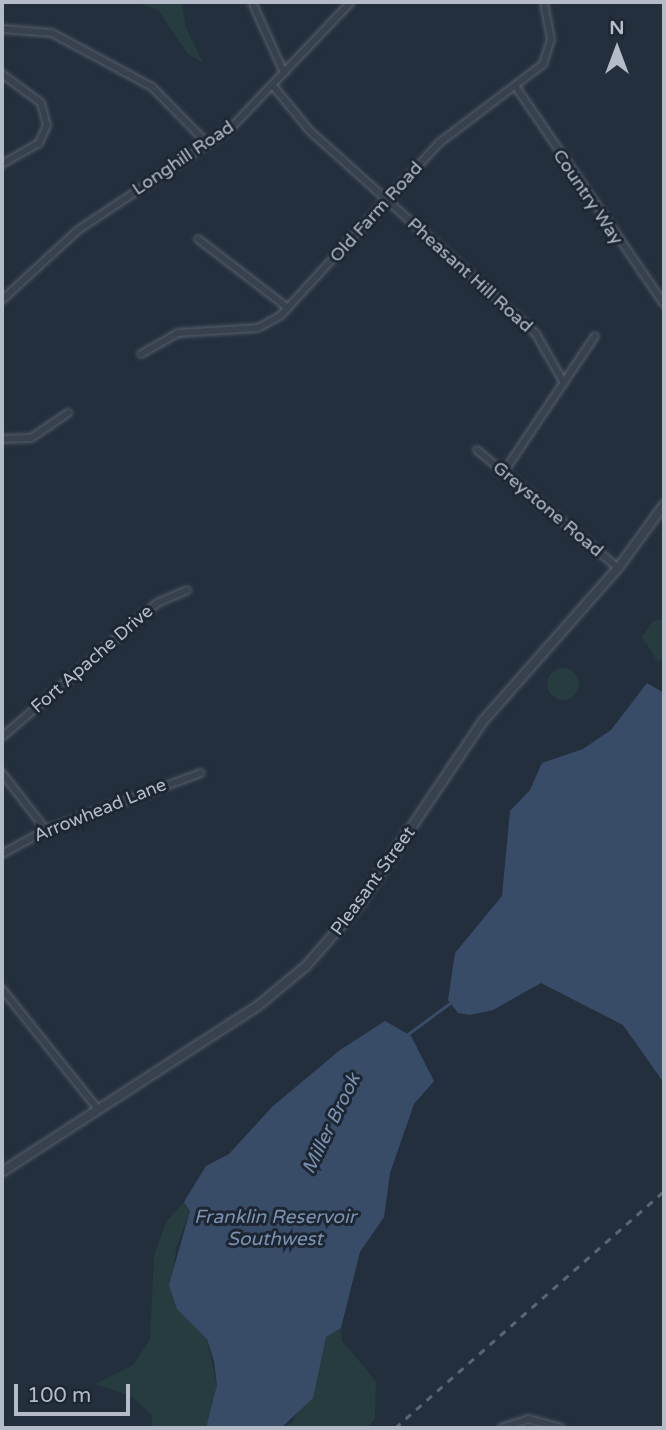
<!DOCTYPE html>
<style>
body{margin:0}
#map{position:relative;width:666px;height:1430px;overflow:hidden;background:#242f3e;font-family:"Varela Round",sans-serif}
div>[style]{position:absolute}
.green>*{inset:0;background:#263c3f}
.round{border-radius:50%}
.water>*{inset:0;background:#394c67}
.stream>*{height:2.5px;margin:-1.25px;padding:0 1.25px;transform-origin:1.25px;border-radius:1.25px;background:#394c67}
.roads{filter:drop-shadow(0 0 2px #565f6c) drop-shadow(0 0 2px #565f6c)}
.minor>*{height:6px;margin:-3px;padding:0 3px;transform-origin:3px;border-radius:3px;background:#38414e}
.tertiary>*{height:8px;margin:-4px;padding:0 4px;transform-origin:4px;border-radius:4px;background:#38414e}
.rail>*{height:2.5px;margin-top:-1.25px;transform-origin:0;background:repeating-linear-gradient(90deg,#5a6575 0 7px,transparent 0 14px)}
span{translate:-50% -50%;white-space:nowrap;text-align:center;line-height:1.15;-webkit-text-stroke:6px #1d2633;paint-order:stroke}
.street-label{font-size:18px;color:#b4bcc9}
.water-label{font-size:19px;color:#7c92b1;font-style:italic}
.frame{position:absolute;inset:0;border:4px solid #b4bcc9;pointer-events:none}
.north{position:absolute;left:582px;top:14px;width:70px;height:70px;-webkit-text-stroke:5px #1d2633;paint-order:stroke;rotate:0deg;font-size:19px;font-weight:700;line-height:28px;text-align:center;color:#b4bcc9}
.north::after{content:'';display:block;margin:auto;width:24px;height:32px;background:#b4bcc9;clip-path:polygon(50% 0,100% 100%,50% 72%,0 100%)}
.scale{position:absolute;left:14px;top:1384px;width:116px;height:32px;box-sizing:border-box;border:4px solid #b4bcc9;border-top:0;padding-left:9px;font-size:21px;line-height:24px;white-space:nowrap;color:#b4bcc9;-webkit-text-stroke:5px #1d2633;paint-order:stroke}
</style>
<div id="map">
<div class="green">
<div style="clip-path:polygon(137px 2px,182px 2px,186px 28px,203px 63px,187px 53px,158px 10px)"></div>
<div style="clip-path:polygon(664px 619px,664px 657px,658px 662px,642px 637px,653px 621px)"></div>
<div class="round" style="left:547px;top:668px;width:32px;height:32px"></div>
<div style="clip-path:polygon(184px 1202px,190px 1211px,176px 1248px,172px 1294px,207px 1339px,217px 1385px,214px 1409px,206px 1428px,153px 1428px,151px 1414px,131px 1396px,95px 1384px,133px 1365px,150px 1340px,154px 1256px,166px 1222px)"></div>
<div style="clip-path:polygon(341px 1328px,342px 1341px,376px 1381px,375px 1419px,367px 1428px,281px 1428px,293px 1422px,326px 1337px)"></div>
</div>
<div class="water">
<div style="clip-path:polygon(647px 683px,664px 693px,664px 1083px,623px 1025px,541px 983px,493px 1010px,470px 1015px,458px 1013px,448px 1000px,455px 953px,502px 896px,510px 811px,530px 790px,542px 763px,583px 749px,611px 730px)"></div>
<div style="clip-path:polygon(385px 1021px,411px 1036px,434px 1081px,414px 1104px,390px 1173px,384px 1217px,360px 1252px,341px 1328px,326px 1337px,313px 1398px,281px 1428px,206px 1428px,217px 1385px,214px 1361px,207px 1339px,177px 1309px,169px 1285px,190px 1211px,184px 1202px,206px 1166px,229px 1154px,272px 1107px,340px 1050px)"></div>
</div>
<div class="stream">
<div style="left:408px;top:1034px;width:52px;rotate:-36.4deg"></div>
</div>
<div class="roads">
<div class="minor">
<div style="left:252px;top:2px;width:78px;rotate:65.7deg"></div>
<div style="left:2px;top:29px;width:50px;rotate:4.6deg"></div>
<div style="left:52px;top:33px;width:114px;rotate:28.4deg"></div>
<div style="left:152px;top:87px;width:80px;rotate:45.5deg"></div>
<div style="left:2px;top:74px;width:49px;rotate:36.6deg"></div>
<div style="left:41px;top:103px;width:23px;rotate:75deg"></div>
<div style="left:47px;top:125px;width:20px;rotate:114deg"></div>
<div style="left:39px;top:143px;width:43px;rotate:150.4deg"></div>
<div style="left:274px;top:87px;width:57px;rotate:50.7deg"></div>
<div style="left:310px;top:131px;width:304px;rotate:41.9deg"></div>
<div style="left:536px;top:334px;width:56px;rotate:60.3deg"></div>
<div style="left:516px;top:87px;width:263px;rotate:55.7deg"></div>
<div style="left:198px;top:239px;width:113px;rotate:37.5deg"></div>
<div style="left:2px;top:300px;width:103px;rotate:-42.6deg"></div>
<div style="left:78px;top:230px;width:182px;rotate:-33.6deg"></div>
<div style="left:230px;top:129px;width:175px;rotate:-46.4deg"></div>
<div style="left:141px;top:354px;width:43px;rotate:-29.6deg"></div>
<div style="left:178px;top:333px;width:80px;rotate:-3.6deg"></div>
<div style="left:258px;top:328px;width:26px;rotate:-29deg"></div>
<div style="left:281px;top:315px;width:234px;rotate:-47.4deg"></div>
<div style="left:439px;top:143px;width:131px;rotate:-37.2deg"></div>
<div style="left:543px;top:64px;width:26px;rotate:-72deg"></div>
<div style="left:551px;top:39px;width:38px;rotate:-101deg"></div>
<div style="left:2px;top:439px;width:29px;rotate:-2deg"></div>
<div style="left:31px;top:438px;width:45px;rotate:-34deg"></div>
<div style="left:477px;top:450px;width:184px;rotate:39.9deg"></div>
<div style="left:503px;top:473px;width:165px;rotate:-56.1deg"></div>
<div style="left:2px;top:737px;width:205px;rotate:-40.8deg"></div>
<div style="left:157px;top:603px;width:33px;rotate:-23deg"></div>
<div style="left:2px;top:773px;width:72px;rotate:52.3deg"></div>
<div style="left:2px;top:854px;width:50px;rotate:-28.6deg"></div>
<div style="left:46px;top:830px;width:165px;rotate:-20.2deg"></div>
<div style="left:2px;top:989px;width:152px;rotate:51.4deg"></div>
<div style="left:501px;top:1428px;width:28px;rotate:-18deg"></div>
<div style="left:528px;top:1419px;width:34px;rotate:15deg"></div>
</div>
<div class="tertiary">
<div style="left:2px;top:1172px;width:306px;rotate:-33deg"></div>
<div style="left:259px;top:1005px;width:61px;rotate:-39.7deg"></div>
<div style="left:306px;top:966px;width:81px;rotate:-49deg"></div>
<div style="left:359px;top:905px;width:223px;rotate:-56deg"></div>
<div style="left:484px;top:720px;width:203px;rotate:-48.6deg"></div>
<div style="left:618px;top:568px;width:78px;rotate:-53.9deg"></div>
</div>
</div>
<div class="rail">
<div style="left:395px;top:1428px;width:359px;rotate:-41.4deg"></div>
</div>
<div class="street-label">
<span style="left:183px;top:158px;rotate:-34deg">Longhill Road</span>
<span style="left:588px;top:197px;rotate:56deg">Country Way</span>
<span style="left:376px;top:212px;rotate:-48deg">Old Farm Road</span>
<span style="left:470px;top:275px;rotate:42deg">Pheasant Hill Road</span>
<span style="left:548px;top:509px;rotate:40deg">Greystone Road</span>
<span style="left:92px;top:659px;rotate:-41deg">Fort Apache Drive</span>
<span style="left:100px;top:810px;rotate:-22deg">Arrowhead Lane</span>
<span style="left:373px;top:881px;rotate:-54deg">Pleasant Street</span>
</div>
<div class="water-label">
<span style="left:332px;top:1124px;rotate:-64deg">Miller Brook</span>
<span style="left:275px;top:1229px">Franklin Reservoir<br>Southwest</span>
</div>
<div class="frame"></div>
<div class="north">N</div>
<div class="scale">100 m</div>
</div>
